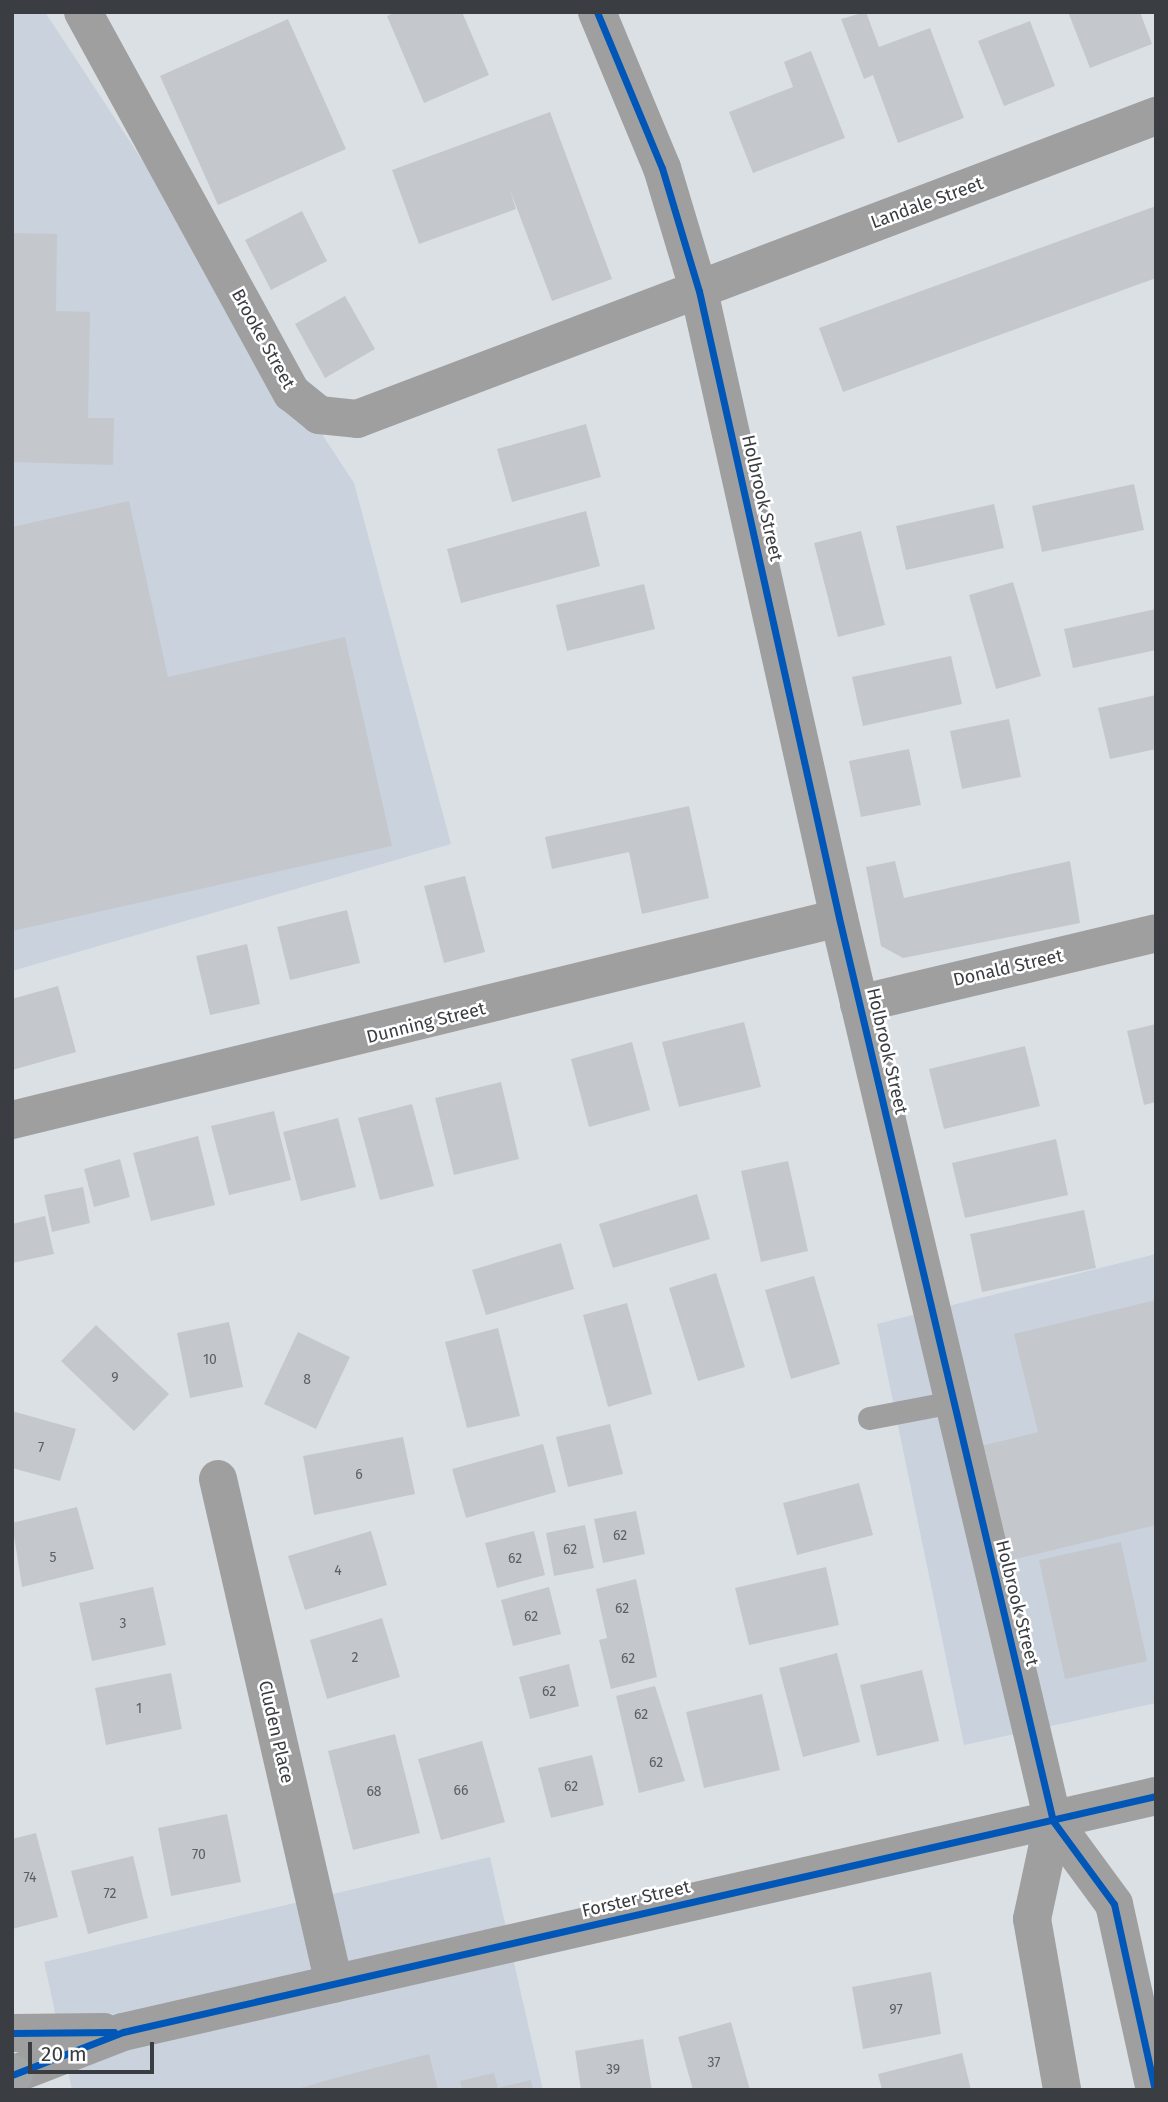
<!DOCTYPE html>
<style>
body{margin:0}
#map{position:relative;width:1168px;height:2102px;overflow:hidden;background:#dbe0e5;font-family:"Fira Sans",sans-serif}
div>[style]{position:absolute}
.built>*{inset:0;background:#c9d2dd}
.building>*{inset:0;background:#c4c8cc}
.service>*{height:23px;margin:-11.5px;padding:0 11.5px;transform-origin:11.5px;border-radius:11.5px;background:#9f9f9f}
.minor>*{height:38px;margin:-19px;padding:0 19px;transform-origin:19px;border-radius:19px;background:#9f9f9f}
.tertiary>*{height:38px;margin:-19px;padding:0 19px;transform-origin:19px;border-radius:19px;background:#9f9f9f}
.trunk>*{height:38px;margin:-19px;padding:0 19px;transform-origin:19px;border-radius:19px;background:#a2a5a6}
.cycleway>*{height:7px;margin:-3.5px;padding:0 3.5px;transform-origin:3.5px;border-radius:3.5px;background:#0057b8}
span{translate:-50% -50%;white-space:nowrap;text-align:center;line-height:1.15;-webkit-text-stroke:5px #fff;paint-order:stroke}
.number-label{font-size:14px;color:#5c6064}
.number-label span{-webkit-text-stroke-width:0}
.street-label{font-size:18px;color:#3a3d41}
.frame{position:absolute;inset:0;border:14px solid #3a3d41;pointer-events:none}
.scale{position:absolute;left:28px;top:2042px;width:126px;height:32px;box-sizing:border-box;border:4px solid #3a3d41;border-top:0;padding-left:9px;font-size:21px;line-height:24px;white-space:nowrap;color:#3a3d41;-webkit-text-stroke:5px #fff;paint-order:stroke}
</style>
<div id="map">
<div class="built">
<div style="clip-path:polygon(12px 12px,45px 12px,354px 483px,451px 844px,12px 971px)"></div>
<div style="clip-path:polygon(1156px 1254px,1156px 1703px,964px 1745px,877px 1324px)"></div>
<div style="clip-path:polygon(490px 1857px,543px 2090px,72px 2090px,44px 1962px)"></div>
</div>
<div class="building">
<div style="clip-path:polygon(396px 12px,462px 12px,489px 75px,424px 103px,387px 16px)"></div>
<div style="clip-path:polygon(866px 12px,879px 47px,930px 28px,964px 118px,898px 143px,873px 75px,864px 79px,841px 19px)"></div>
<div style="clip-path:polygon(1068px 12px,1140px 12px,1152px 44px,1090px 68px)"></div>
<div style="clip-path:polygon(288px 19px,346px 149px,218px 205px,160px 76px)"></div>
<div style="clip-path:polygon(1030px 21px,1055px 86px,1004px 106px,978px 41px)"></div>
<div style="clip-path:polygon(811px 51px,845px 138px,753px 173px,729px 112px,793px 87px,784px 62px)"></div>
<div style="clip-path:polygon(550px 112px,612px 279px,552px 301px,510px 190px,516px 209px,419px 244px,392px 170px)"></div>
<div style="clip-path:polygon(1156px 206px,1156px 278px,843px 392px,819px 328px)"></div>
<div style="clip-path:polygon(302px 211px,327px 261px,271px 290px,245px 240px)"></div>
<div style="clip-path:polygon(12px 233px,57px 234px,56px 311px,90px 312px,88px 418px,114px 418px,113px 465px,12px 462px)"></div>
<div style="clip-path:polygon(345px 296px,375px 349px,325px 378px,295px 324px)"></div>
<div style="clip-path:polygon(586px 424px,601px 477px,512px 502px,497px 449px)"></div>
<div style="clip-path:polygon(1134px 484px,1144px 530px,1042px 552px,1032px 506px)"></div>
<div style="clip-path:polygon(129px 501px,168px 677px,345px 637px,392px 846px,12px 931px,12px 527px)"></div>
<div style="clip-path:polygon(994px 504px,1004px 548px,906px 570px,896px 526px)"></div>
<div style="clip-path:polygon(586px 511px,600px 566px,461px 603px,447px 549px)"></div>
<div style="clip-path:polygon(861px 531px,885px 625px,838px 637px,814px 543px)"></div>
<div style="clip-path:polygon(1013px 582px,1041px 676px,996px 689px,969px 595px)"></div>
<div style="clip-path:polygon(644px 584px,655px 629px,567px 651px,556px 605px)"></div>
<div style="clip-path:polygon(1156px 609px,1156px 650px,1073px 668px,1064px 629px)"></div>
<div style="clip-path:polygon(951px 656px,962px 704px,863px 726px,852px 677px)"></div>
<div style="clip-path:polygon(1156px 695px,1156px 749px,1110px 759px,1098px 708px)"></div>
<div style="clip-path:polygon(1009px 719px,1021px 777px,962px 789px,950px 731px)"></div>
<div style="clip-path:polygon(909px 749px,921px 805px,861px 817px,849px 761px)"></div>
<div style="clip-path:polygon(689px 806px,709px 898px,642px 914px,629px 852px,552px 869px,545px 837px)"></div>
<div style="clip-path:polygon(895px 861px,904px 898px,1070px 861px,1080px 923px,903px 958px,881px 946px,866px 867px)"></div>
<div style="clip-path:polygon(465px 876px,485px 952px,444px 963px,424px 886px)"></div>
<div style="clip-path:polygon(347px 910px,360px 963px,290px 980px,277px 927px)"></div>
<div style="clip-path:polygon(247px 944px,260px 1004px,210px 1015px,196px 956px)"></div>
<div style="clip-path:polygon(58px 986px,76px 1052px,12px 1070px,12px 999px)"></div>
<div style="clip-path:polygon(744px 1022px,761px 1087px,679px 1107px,662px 1042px)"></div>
<div style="clip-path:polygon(1156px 1024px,1156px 1102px,1144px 1105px,1127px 1031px)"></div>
<div style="clip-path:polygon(632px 1042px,650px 1110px,589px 1127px,571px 1059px)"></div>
<div style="clip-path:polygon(1025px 1046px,1040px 1106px,944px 1129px,929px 1069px)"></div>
<div style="clip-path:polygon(501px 1082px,519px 1159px,454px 1175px,435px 1098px)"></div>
<div style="clip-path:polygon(412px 1104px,434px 1186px,380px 1200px,358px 1118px)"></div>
<div style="clip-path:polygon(274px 1111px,291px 1180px,229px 1195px,211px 1126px)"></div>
<div style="clip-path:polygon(338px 1118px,356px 1187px,301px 1201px,283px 1132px)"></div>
<div style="clip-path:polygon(198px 1136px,215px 1205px,151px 1221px,133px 1153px)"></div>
<div style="clip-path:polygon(1056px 1139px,1068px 1195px,965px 1218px,952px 1163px)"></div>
<div style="clip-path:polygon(120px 1159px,130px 1197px,94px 1207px,84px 1169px)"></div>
<div style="clip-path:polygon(788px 1161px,808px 1251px,761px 1262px,741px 1171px)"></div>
<div style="clip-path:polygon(83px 1187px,90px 1223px,52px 1232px,44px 1195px)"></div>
<div style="clip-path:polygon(697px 1194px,710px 1239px,613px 1268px,599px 1224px)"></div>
<div style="clip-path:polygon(1084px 1210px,1096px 1268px,982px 1292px,970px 1234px)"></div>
<div style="clip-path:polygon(45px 1216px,54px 1254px,12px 1263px,12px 1224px)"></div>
<div style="clip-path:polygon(561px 1243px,574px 1289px,486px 1315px,472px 1270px)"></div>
<div style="clip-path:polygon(716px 1273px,745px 1367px,698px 1381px,669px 1288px)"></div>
<div style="clip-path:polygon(814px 1276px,840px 1364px,791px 1379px,765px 1290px)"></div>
<div style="clip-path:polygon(1156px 1300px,1156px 1525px,1008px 1561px,981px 1446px,1038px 1432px,1014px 1334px)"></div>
<div style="clip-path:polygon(627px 1303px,652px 1394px,608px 1407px,583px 1315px)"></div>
<div style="clip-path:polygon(229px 1322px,243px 1387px,190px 1398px,177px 1333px)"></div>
<div style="clip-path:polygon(96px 1325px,169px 1394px,134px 1431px,61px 1361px)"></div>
<div style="clip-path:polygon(498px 1328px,520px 1416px,467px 1428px,445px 1342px)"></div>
<div style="clip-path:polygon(298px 1332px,350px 1357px,316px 1429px,264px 1404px)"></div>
<div style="clip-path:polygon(12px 1411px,76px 1429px,60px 1481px,12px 1468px)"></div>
<div style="clip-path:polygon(610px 1424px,623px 1474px,568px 1487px,556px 1437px)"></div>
<div style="clip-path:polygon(403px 1437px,415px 1494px,314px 1515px,303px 1456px)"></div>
<div style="clip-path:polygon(543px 1444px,556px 1492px,466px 1518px,452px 1469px)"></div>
<div style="clip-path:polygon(859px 1483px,873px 1535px,797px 1555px,783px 1503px)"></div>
<div style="clip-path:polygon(77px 1507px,94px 1569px,22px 1587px,12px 1523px)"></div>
<div style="clip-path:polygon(636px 1511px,645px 1554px,603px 1563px,594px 1519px)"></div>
<div style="clip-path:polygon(585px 1525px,594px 1568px,554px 1576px,546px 1533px)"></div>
<div style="clip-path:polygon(371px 1531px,387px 1585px,305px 1610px,288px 1556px)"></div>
<div style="clip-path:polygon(534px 1531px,545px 1575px,497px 1588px,485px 1543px)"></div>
<div style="clip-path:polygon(1121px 1542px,1147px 1661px,1065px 1679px,1039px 1560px)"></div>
<div style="clip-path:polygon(826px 1567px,839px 1625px,749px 1645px,735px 1588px)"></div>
<div style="clip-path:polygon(636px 1579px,657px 1677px,611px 1689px,599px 1640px,607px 1638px,596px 1589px)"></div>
<div style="clip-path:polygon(153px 1587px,166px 1645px,92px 1661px,79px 1603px)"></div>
<div style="clip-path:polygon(549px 1587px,561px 1634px,513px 1646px,501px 1600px)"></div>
<div style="clip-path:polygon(382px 1618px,400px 1677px,327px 1699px,310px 1640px)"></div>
<div style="clip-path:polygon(837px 1653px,860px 1742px,803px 1757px,779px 1668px)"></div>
<div style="clip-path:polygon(569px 1664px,579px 1706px,530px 1719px,519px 1677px)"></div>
<div style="clip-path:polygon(922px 1670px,939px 1741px,877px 1756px,860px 1685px)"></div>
<div style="clip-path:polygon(171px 1673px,182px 1729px,106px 1745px,95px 1688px)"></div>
<div style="clip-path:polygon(655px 1686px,685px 1781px,639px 1793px,616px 1696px)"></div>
<div style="clip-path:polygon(762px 1694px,780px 1770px,704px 1788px,686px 1712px)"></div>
<div style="clip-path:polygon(395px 1734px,420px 1833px,353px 1850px,328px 1751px)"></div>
<div style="clip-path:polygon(482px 1741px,505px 1822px,441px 1840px,418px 1759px)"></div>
<div style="clip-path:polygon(592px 1755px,604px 1805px,551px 1818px,538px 1768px)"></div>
<div style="clip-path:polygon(227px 1814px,241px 1882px,171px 1896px,158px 1828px)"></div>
<div style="clip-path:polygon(36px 1833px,58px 1917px,12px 1929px,12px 1839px)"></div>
<div style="clip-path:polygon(133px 1856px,148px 1918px,88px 1934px,71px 1871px)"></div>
<div style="clip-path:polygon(931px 1972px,941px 2034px,863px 2049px,852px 1987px)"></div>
<div style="clip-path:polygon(731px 2022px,750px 2090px,693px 2090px,678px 2037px)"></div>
<div style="clip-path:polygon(643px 2039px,652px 2090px,581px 2090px,575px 2051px)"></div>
<div style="clip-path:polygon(962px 2053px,971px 2090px,882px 2090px,878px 2074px)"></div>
<div style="clip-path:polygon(429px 2054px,438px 2090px,294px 2090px,335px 2078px)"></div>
<div style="clip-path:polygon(494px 2073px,498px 2088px,531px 2080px,533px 2090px,462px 2090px,460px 2081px)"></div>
</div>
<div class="service">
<div style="left:869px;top:1418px;width:85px;rotate:-10.9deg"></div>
</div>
<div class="minor">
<div style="left:83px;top:12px;width:435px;rotate:61.3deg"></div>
<div style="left:292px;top:393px;width:35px;rotate:39deg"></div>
<div style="left:319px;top:415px;width:38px;rotate:6deg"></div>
<div style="left:357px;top:419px;width:855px;rotate:-20.77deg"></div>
<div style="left:597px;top:12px;width:169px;rotate:67.4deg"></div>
<div style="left:662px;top:168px;width:128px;rotate:73.3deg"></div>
<div style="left:699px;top:291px;width:642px;rotate:77.41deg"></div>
<div style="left:839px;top:918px;width:928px;rotate:76.67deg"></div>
<div style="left:1053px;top:1821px;width:103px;rotate:53.7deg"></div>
<div style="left:1114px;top:1904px;width:190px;rotate:77.6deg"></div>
<div style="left:859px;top:1004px;width:305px;rotate:-13.4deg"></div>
<div style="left:12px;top:1120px;width:851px;rotate:-13.73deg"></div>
<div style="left:218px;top:1479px;width:518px;rotate:77.06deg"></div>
<div style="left:1053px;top:1821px;width:100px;rotate:102.1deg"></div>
<div style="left:1032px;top:1919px;width:174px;rotate:80deg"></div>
</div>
<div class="tertiary">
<div style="left:12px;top:2033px;width:92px;rotate:-0.6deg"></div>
<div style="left:12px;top:2075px;width:119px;rotate:-21.2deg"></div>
<div style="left:123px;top:2032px;width:1060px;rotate:-12.87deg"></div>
</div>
<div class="trunk">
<div style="left:12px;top:2075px;width:2px;rotate:-27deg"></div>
</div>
<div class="cycleway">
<div style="left:597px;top:12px;width:169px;rotate:67.4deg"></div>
<div style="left:662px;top:168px;width:128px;rotate:73.3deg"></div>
<div style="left:699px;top:291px;width:642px;rotate:77.41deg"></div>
<div style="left:839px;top:918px;width:928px;rotate:76.67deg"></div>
<div style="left:1053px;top:1821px;width:103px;rotate:53.7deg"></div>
<div style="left:1114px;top:1904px;width:190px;rotate:77.6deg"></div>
<div style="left:12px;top:2033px;width:102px;rotate:-0.6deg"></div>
<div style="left:12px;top:2075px;width:119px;rotate:-21.2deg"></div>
<div style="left:123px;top:2032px;width:1060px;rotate:-12.87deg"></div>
</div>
<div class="number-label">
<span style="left:210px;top:1360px">10</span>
<span style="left:115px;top:1378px">9</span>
<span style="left:307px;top:1380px">8</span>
<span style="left:41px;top:1448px">7</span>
<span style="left:359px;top:1475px">6</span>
<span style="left:620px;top:1536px">62</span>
<span style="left:570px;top:1550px">62</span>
<span style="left:53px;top:1558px">5</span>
<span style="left:515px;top:1559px">62</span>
<span style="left:338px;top:1571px">4</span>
<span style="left:622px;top:1609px">62</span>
<span style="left:531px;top:1617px">62</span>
<span style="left:123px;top:1624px">3</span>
<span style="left:355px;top:1658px">2</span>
<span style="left:628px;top:1659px">62</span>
<span style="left:549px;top:1692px">62</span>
<span style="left:139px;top:1709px">1</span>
<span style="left:641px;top:1715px">62</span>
<span style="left:656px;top:1763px">62</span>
<span style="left:571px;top:1787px">62</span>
<span style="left:461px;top:1791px">66</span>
<span style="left:374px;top:1792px">68</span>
<span style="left:199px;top:1855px">70</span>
<span style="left:30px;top:1878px">74</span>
<span style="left:110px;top:1894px">72</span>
<span style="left:896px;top:2010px">97</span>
<span style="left:714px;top:2063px">37</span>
<span style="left:613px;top:2070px">39</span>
</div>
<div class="street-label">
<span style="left:927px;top:203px;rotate:-20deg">Landale Street</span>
<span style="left:263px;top:339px;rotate:61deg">Brooke Street</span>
<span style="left:762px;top:498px;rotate:77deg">Holbrook Street</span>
<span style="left:1008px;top:968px;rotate:-13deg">Donald Street</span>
<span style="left:426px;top:1023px;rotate:-14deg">Dunning Street</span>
<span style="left:887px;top:1051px;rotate:77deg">Holbrook Street</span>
<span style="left:1017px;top:1603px;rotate:76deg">Holbrook Street</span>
<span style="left:276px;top:1732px;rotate:77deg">Cluden Place</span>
<span style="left:636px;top:1899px;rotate:-13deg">Forster Street</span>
</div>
<div class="frame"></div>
<div class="scale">20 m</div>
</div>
